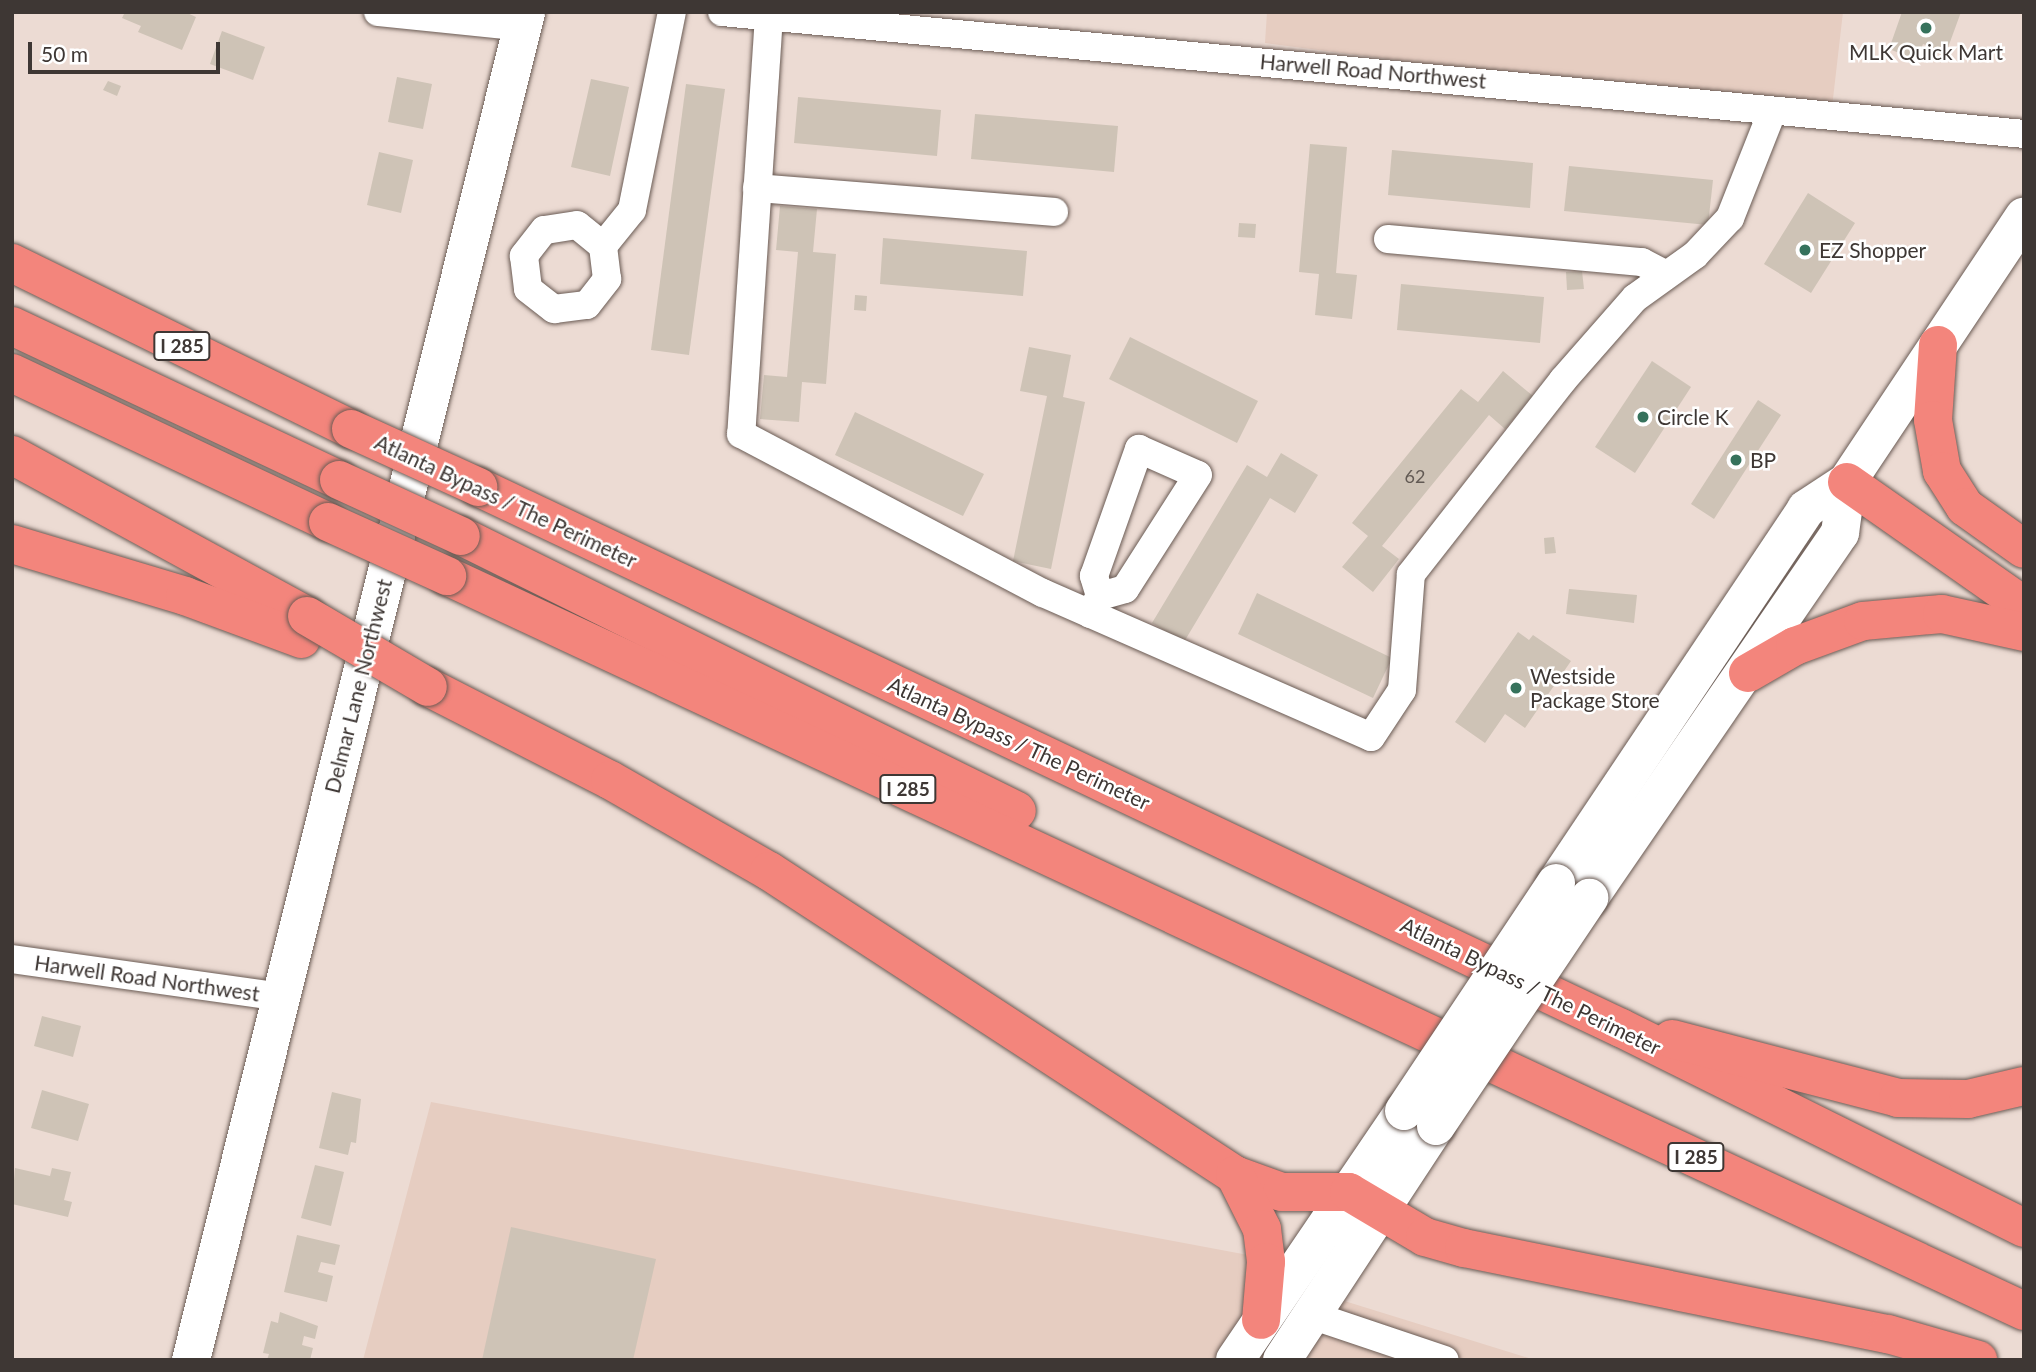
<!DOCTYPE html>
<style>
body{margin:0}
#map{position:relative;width:2036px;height:1372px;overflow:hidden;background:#ecdbd3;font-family:Lato,sans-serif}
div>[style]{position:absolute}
.built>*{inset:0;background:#e6cdc1}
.building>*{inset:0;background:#cec3b6}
.roads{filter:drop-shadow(0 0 2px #6a5b54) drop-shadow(0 0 2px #6a5b54)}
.street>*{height:28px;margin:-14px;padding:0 14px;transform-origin:14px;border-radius:14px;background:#fff}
.secondary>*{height:38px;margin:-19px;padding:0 19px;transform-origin:19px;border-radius:19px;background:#fff}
.highway>*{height:38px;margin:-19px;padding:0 19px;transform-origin:19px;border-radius:19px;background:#f3857c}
.bridges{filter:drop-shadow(0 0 2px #6a5b54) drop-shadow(0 0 2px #6a5b54)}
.secondary-bridge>*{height:38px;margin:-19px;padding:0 19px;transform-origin:19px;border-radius:19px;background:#fff}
.highway-bridge>*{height:38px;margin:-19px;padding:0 19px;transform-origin:19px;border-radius:19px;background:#f3857c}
.dots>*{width:19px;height:19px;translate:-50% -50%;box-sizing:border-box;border:4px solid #fff;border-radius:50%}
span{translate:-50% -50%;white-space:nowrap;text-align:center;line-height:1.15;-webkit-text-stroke:5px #fff;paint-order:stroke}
.number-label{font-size:18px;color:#625a54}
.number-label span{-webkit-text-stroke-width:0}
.shield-label span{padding:2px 5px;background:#fff;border:2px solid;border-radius:5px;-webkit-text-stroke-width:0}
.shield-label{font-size:19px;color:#3e3734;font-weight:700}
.poi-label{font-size:21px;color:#3e3734}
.left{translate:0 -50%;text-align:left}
.street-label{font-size:21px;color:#3e3734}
.frame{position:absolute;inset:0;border:14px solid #3e3734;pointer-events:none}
.scale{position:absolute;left:28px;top:42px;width:192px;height:32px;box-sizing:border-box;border:4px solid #3e3734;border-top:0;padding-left:9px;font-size:21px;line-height:24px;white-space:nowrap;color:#3e3734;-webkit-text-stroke:5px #fff;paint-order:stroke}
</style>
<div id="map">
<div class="built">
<div style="clip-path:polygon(1267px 12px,1843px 12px,1831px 116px,1265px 43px)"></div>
<div style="clip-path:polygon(431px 1102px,1275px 1260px,1338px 1299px,1535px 1360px,363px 1360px)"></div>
</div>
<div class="building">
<div style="clip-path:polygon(125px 12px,185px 12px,196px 17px,182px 50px,138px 32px,141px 26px,122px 18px)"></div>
<div style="clip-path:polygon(1902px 12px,1961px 12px,1946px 53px,1923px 44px,1917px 60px,1889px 49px)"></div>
<div style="clip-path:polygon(222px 31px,265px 47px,253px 80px,210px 64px)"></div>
<div style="clip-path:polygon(397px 77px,432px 84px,423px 129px,388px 122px)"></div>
<div style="clip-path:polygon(591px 79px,629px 87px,610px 176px,571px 167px)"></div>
<div style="clip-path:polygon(108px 81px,121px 86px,117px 96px,103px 90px)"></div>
<div style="clip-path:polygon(686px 84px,725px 89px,689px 355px,651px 350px)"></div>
<div style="clip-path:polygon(798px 97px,941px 110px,937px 156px,794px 143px)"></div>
<div style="clip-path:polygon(975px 114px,1118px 126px,1114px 172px,971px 159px)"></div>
<div style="clip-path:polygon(1310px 144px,1347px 147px,1336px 273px,1357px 275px,1352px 319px,1315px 315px,1319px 274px,1299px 272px)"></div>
<div style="clip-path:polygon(1392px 150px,1533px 163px,1530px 208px,1388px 195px)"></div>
<div style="clip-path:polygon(379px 152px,413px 160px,401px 213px,367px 205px)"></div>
<div style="clip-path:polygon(1569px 166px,1713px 180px,1708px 225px,1564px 211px)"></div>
<div style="clip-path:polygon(1808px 193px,1855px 223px,1811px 293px,1764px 264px)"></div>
<div style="clip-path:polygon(780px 206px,817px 209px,813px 252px,836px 254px,826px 384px,802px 382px,799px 422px,760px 419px,764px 375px,787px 377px,798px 252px,776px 250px)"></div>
<div style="clip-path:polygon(1239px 223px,1256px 224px,1255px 238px,1238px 237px)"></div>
<div style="clip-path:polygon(883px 238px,1027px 251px,1023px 296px,880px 284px)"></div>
<div style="clip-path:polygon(1582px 271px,1584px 289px,1567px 290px,1566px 272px)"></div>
<div style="clip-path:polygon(1401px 284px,1544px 297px,1540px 343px,1397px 330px)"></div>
<div style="clip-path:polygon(855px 295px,867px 296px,866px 311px,854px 310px)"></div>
<div style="clip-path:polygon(1130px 337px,1258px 401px,1237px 443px,1109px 379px)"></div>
<div style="clip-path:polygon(1029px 347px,1071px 355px,1063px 397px,1085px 402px,1051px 569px,1013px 561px,1047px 396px,1020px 391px)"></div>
<div style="clip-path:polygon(1652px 361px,1691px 387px,1635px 473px,1595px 447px)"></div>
<div style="clip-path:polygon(1503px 371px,1533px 396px,1505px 429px,1489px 415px,1382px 546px,1399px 559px,1373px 592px,1342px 567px,1368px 536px,1352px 523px,1461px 389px,1478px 402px)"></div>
<div style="clip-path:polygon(1758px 400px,1781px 415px,1714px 519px,1691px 504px)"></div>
<div style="clip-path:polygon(855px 412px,984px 474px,963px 516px,835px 455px)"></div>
<div style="clip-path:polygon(1281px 453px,1318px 475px,1295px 513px,1270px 498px,1184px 642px,1152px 623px,1247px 465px,1267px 477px)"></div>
<div style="clip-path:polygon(1554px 537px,1556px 553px,1545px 554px,1544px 538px)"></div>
<div style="clip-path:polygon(1569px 589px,1637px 595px,1634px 623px,1566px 614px)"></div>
<div style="clip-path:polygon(1257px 593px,1392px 658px,1373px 698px,1238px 634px)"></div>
<div style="clip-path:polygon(1518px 632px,1529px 640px,1533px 635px,1571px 661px,1525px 728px,1505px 714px,1485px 743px,1455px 722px)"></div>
<div style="clip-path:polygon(42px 1016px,81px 1026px,73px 1057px,34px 1046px)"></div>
<div style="clip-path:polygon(42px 1090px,89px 1104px,78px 1141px,31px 1128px)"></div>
<div style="clip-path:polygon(332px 1092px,361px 1099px,356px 1143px,351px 1142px,348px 1155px,319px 1148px)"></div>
<div style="clip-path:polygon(315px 1165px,344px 1172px,331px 1226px,301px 1218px)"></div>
<div style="clip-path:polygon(15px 1168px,50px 1176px,52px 1168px,71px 1172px,64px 1200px,72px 1202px,68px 1217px,12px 1204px)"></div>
<div style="clip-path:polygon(511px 1227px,656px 1259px,633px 1360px,482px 1360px)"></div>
<div style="clip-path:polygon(297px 1235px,340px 1245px,335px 1265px,321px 1262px,318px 1272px,333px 1276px,327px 1302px,284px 1292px)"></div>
<div style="clip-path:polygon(280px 1312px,318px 1326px,315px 1339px,304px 1336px,302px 1345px,313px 1348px,310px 1360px,267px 1360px,269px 1354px,263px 1353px,271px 1321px,278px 1323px)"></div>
</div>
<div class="roads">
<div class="street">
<div style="left:378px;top:12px;width:146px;rotate:5.9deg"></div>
<div style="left:722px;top:12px;width:1308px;rotate:5.35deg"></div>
<div style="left:769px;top:16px;width:419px;rotate:93.8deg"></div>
<div style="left:741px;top:434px;width:341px;rotate:27.8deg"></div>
<div style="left:1043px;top:593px;width:358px;rotate:23.7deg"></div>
<div style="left:1371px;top:737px;width:56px;rotate:-56.6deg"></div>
<div style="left:1402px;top:690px;width:116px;rotate:-85.6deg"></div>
<div style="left:1411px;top:574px;width:246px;rotate:-51.9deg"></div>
<div style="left:1563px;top:380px;width:109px;rotate:-48.7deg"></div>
<div style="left:1635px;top:298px;width:74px;rotate:-35.6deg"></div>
<div style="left:1695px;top:255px;width:51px;rotate:-46.6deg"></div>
<div style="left:1730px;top:218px;width:114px;rotate:-68.4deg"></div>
<div style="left:757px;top:188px;width:298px;rotate:4.6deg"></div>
<div style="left:1388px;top:239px;width:255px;rotate:5.2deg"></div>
<div style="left:1642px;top:262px;width:27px;rotate:28deg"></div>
<div style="left:603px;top:246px;width:33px;rotate:-141deg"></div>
<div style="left:577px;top:225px;width:33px;rotate:171deg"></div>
<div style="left:544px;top:230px;width:33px;rotate:128deg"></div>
<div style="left:524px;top:256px;width:33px;rotate:83deg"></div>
<div style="left:528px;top:289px;width:33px;rotate:38deg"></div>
<div style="left:554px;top:309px;width:33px;rotate:-7deg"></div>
<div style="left:587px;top:305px;width:33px;rotate:-52deg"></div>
<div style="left:607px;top:279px;width:33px;rotate:-97deg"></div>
<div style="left:603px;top:246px;width:46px;rotate:-51.1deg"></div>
<div style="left:632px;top:210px;width:202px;rotate:-78.6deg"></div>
<div style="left:1090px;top:614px;width:21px;rotate:-61deg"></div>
<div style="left:1100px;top:596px;width:21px;rotate:-107deg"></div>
<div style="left:1094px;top:576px;width:135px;rotate:-70.5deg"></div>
<div style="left:1139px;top:449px;width:64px;rotate:23.8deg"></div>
<div style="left:1198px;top:475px;width:135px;rotate:122.6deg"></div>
<div style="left:1125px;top:589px;width:26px;rotate:164deg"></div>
<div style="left:12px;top:959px;width:272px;rotate:8deg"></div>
<div style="left:1311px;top:1315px;width:141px;rotate:18.6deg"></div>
</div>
<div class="secondary">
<div style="left:1556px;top:883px;width:450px;rotate:-56.2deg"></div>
<div style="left:1806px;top:509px;width:49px;rotate:-33.4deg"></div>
<div style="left:1847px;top:482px;width:319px;rotate:-56.3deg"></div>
<div style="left:1589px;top:898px;width:443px;rotate:-55.5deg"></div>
<div style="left:1840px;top:533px;width:51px;rotate:-82.2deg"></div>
<div style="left:191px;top:1360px;width:1389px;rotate:-76.04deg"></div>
<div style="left:1235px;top:1360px;width:301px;rotate:-55.8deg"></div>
<div style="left:1282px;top:1360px;width:280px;rotate:-56.7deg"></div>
</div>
<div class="highway">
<div style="left:12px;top:263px;width:377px;rotate:26.1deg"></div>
<div style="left:12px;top:326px;width:361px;rotate:25.2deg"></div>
<div style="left:1938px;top:345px;width:75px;rotate:93.8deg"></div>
<div style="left:1933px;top:420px;width:52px;rotate:80deg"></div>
<div style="left:1942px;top:471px;width:43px;rotate:57.4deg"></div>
<div style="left:1965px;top:507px;width:72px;rotate:35.4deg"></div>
<div style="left:12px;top:373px;width:349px;rotate:25.2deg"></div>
<div style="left:12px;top:455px;width:336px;rotate:28.6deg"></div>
<div style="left:1847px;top:482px;width:216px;rotate:35deg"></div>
<div style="left:478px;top:487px;width:1265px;rotate:25.33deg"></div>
<div style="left:1621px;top:1028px;width:450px;rotate:26.4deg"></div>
<div style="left:461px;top:536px;width:620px;rotate:26.32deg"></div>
<div style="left:12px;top:544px;width:181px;rotate:16.7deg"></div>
<div style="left:185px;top:596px;width:124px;rotate:20.3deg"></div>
<div style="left:447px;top:576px;width:1740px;rotate:24.99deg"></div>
<div style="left:1748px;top:673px;width:54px;rotate:-29.9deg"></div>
<div style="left:1795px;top:646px;width:72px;rotate:-20.2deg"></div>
<div style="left:1863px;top:621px;width:79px;rotate:-5.1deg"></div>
<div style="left:1942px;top:614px;width:84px;rotate:12.4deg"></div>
<div style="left:428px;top:687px;width:204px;rotate:27.1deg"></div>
<div style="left:610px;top:780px;width:183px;rotate:29.8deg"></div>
<div style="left:769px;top:871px;width:556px;rotate:33.12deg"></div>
<div style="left:1235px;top:1175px;width:50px;rotate:19.9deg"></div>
<div style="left:1282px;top:1192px;width:67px"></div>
<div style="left:1349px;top:1192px;width:88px;rotate:30.6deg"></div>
<div style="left:1425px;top:1237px;width:41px;rotate:15.8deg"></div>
<div style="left:1464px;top:1248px;width:433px;rotate:11.5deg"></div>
<div style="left:1888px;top:1334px;width:94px;rotate:16.1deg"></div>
<div style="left:1672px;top:1039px;width:234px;rotate:14.6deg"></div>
<div style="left:1898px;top:1098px;width:70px;rotate:0.8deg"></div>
<div style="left:1968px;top:1099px;width:57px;rotate:-13.1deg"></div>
<div style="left:1235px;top:1175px;width:60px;rotate:63.4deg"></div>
<div style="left:1262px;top:1229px;width:33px;rotate:83deg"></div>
<div style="left:1266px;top:1262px;width:58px;rotate:94.9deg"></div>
</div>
</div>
<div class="bridges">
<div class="secondary-bridge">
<div style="left:1404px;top:1111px;width:274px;rotate:-56.3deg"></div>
<div style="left:1436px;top:1126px;width:275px;rotate:-56.1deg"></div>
</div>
<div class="highway-bridge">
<div style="left:351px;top:429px;width:140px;rotate:24.5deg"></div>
<div style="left:339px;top:480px;width:134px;rotate:24.7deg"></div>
<div style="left:328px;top:522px;width:131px;rotate:24.4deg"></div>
<div style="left:307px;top:616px;width:140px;rotate:30.4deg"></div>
</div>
</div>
<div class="dots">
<div style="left:1926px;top:28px;background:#36725c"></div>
<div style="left:1805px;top:250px;background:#36725c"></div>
<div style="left:1643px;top:417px;background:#36725c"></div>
<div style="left:1736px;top:460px;background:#36725c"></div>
<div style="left:1516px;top:688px;background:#36725c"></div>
</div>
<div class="number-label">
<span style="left:1415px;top:476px">62</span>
</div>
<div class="shield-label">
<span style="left:182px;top:346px">I 285</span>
<span style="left:908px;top:789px">I 285</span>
<span style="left:1696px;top:1157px">I 285</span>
</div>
<div class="poi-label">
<span style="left:1926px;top:52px">MLK Quick Mart</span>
<span class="left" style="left:1819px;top:250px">EZ Shopper</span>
<span class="left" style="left:1657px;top:417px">Circle K</span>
<span class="left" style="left:1750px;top:460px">BP</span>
<span class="left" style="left:1530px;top:688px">Westside<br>Package Store</span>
</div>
<div class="street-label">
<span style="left:1373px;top:71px;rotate:5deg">Harwell Road Northwest</span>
<span style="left:506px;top:501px;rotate:25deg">Atlanta Bypass / The Perimeter</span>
<span style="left:358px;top:686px;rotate:-76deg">Delmar Lane Northwest</span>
<span style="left:1019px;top:743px;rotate:25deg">Atlanta Bypass / The Perimeter</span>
<span style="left:147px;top:978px;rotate:8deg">Harwell Road Northwest</span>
<span style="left:1531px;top:986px;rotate:26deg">Atlanta Bypass / The Perimeter</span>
</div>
<div class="frame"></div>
<div class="scale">50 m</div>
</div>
